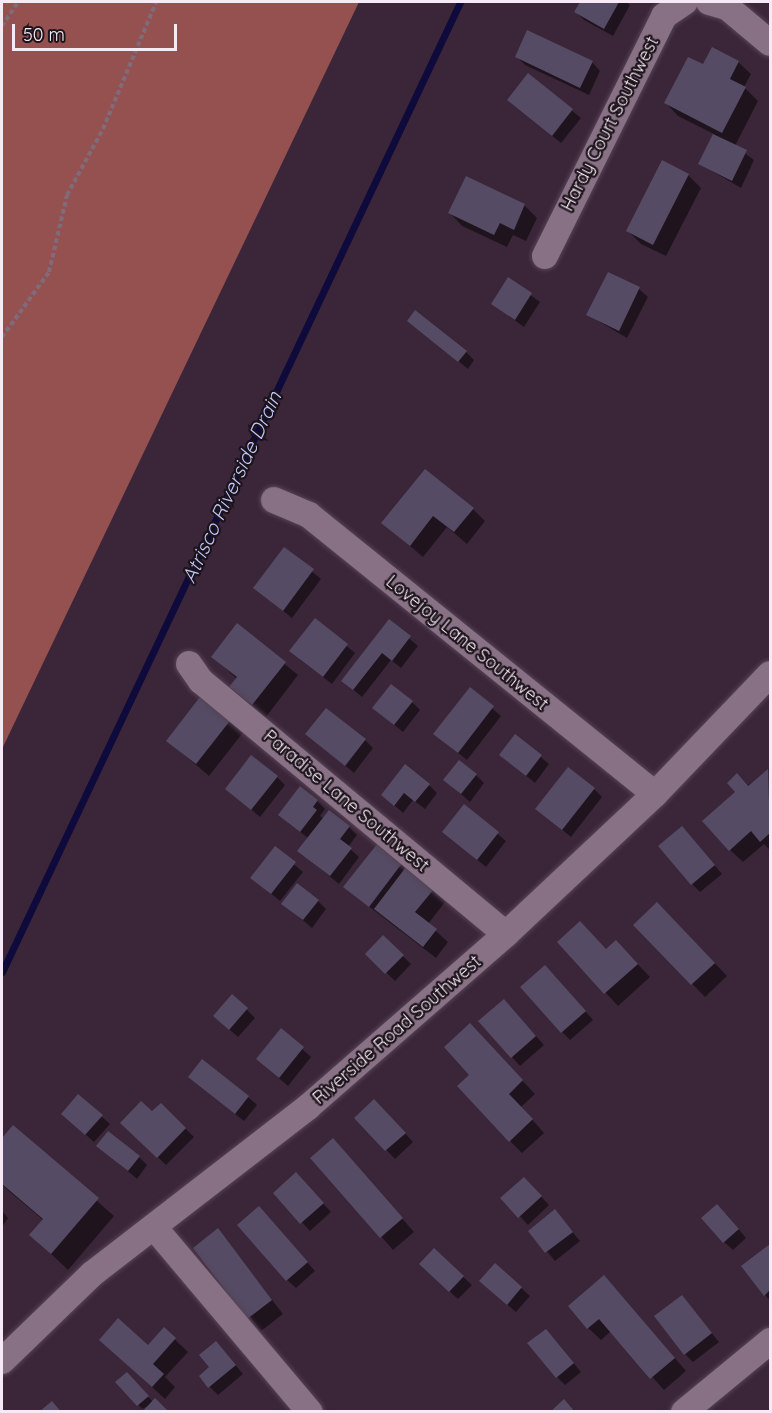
<!DOCTYPE html>
<style>
body{margin:0}
#map{position:relative;width:772px;height:1413px;overflow:hidden;background:#3b2639;font-family:Quicksand,sans-serif}
div>[style]{position:absolute}
.forest>*{inset:0;background:#95514f}
.shadow>*{inset:0;background:#0007}
.stream>*{height:7px;margin:-3.5px;padding:0 3.5px;transform-origin:3.5px;border-radius:3.5px;background:#0e0a3c}
.building>*{inset:0;background:#554b64}
.path>*{height:4px;margin-top:-2px;transform-origin:0;background:repeating-linear-gradient(90deg,#7e6c7c 0 4.5px,transparent 0 7.5px)}
.roads{filter:drop-shadow(0 0 2px #544353) drop-shadow(0 0 2px #544353)}
.street>*{height:26px;margin:-13px;padding:0 13px;transform-origin:13px;border-radius:13px;background:#887085}
span{translate:-50% -50%;white-space:nowrap;text-align:center;line-height:1.15;-webkit-text-stroke:4.5px #1c131b;paint-order:stroke}
.street-label{font-size:18px;color:#f7e9f5}
.water-label{font-size:20px;color:#c1cafe;font-style:italic}
.frame{position:absolute;inset:0;border:3px solid #f7e9f5;pointer-events:none}
.scale{position:absolute;left:12px;top:24px;width:165px;height:27px;box-sizing:border-box;border:3px solid #f7e9f5;border-top:0;padding-left:8px;font-size:18px;line-height:21px;white-space:nowrap;color:#f7e9f5;-webkit-text-stroke:4px #1c131b;paint-order:stroke}
</style>
<div id="map">
<div class="forest">
<div style="clip-path:polygon(2px 2px,359px 2px,2px 749px)"></div>
</div>
<div class="shadow">
<div style="clip-path:polygon(577px 2px,626px 2px,630px 5px,613px 36px,584px 20px,576px 12px,580px 4px)"></div>
<div style="clip-path:polygon(516px 56px,592px 62px,600px 71px,589px 95px,525px 65px)"></div>
<div style="clip-path:polygon(738px 62px,751px 74px,744px 87px,758px 101px,735px 146px,754px 160px,741px 188px,700px 164px,714px 134px,678px 116px,666px 103px,703px 66px)"></div>
<div style="clip-path:polygon(528px 75px,581px 118px,561px 143px,509px 100px)"></div>
<div style="clip-path:polygon(688px 175px,701px 188px,666px 256px,641px 244px,628px 231px)"></div>
<div style="clip-path:polygon(467px 178px,525px 206px,537px 218px,526px 241px,513px 235px,507px 247px,462px 226px,450px 213px)"></div>
<div style="clip-path:polygon(508px 279px,540px 302px,524px 327px,493px 304px)"></div>
<div style="clip-path:polygon(639px 289px,648px 297px,627px 338px,588px 315px)"></div>
<div style="clip-path:polygon(409px 321px,466px 352px,474px 360px,468px 369px)"></div>
<div style="clip-path:polygon(473px 509px,485px 521px,467px 544px,447px 527px,423px 557px,383px 523px)"></div>
<div style="clip-path:polygon(284px 549px,321px 579px,292px 618px,255px 588px)"></div>
<div style="clip-path:polygon(315px 620px,355px 653px,332px 684px,299px 659px)"></div>
<div style="clip-path:polygon(389px 621px,418px 646px,401px 668px,391px 660px,362px 697px,343px 681px)"></div>
<div style="clip-path:polygon(237px 625px,298px 675px,266px 717px,231px 687px,237px 679px,213px 657px)"></div>
<div style="clip-path:polygon(470px 689px,501px 716px,467px 760px,444px 742px)"></div>
<div style="clip-path:polygon(204px 696px,245px 730px,209px 776px,168px 741px)"></div>
<div style="clip-path:polygon(412px 702px,420px 710px,403px 732px,374px 708px)"></div>
<div style="clip-path:polygon(307px 734px,365px 740px,373px 748px,354px 773px)"></div>
<div style="clip-path:polygon(516px 736px,549px 764px,535px 783px,501px 755px)"></div>
<div style="clip-path:polygon(768px 771px,770px 850px,764px 844px,743px 862px,730px 850px,737px 793px)"></div>
<div style="clip-path:polygon(476px 775px,484px 783px,470px 802px,445px 780px)"></div>
<div style="clip-path:polygon(277px 777px,285px 785px,260px 817px,227px 789px)"></div>
<div style="clip-path:polygon(429px 785px,437px 793px,425px 809px,413px 800px,403px 813px,383px 795px)"></div>
<div style="clip-path:polygon(594px 789px,602px 797px,571px 837px,537px 809px)"></div>
<div style="clip-path:polygon(317px 801px,325px 809px,320px 816px,324px 819px,349px 827px,357px 835px,348px 847px,359px 857px,339px 884px,299px 851px,308px 838px,288px 823px)"></div>
<div style="clip-path:polygon(464px 806px,506px 841px,486px 867px,444px 832px)"></div>
<div style="clip-path:polygon(690px 836px,722px 874px,700px 892px,692px 884px)"></div>
<div style="clip-path:polygon(275px 848px,303px 872px,280px 901px,252px 878px)"></div>
<div style="clip-path:polygon(402px 864px,445px 902px,428px 924px,448px 942px,436px 958px,354px 895px)"></div>
<div style="clip-path:polygon(318px 901px,326px 909px,312px 928px,283px 903px)"></div>
<div style="clip-path:polygon(670px 916px,727px 976px,705px 997px,635px 925px)"></div>
<div style="clip-path:polygon(383px 937px,411px 964px,395px 981px,367px 954px)"></div>
<div style="clip-path:polygon(559px 943px,628px 954px,650px 977px,618px 1006px)"></div>
<div style="clip-path:polygon(554px 975px,593px 1020px,570px 1040px,562px 1032px)"></div>
<div style="clip-path:polygon(233px 996px,255px 1018px,238px 1037px,223px 1024px)"></div>
<div style="clip-path:polygon(512px 1009px,544px 1045px,520px 1066px,480px 1021px)"></div>
<div style="clip-path:polygon(281px 1030px,311px 1057px,288px 1086px,266px 1067px)"></div>
<div style="clip-path:polygon(482px 1038px,535px 1094px,521px 1107px,544px 1133px,522px 1153px,510px 1141px,471px 1075px)"></div>
<div style="clip-path:polygon(199px 1085px,248px 1097px,257px 1105px,244px 1121px)"></div>
<div style="clip-path:polygon(161px 1105px,194px 1137px,166px 1165px,122px 1123px,152px 1114px)"></div>
<div style="clip-path:polygon(383px 1109px,413px 1142px,395px 1159px,356px 1118px)"></div>
<div style="clip-path:polygon(101px 1116px,110px 1124px,94px 1142px,71px 1122px)"></div>
<div style="clip-path:polygon(13px 1127px,114px 1216px,68px 1270px,31px 1235px,43px 1220px,2px 1185px,2px 1140px)"></div>
<div style="clip-path:polygon(333px 1140px,414px 1232px,393px 1250px,312px 1158px)"></div>
<div style="clip-path:polygon(98px 1146px,139px 1157px,147px 1165px,137px 1179px)"></div>
<div style="clip-path:polygon(304px 1182px,331px 1212px,310px 1231px,275px 1193px)"></div>
<div style="clip-path:polygon(532px 1187px,549px 1205px,528px 1225px,503px 1198px)"></div>
<div style="clip-path:polygon(2px 1211px,8px 1218px,2px 1227px)"></div>
<div style="clip-path:polygon(555px 1211px,580px 1241px,555px 1261px,530px 1231px)"></div>
<div style="clip-path:polygon(726px 1214px,746px 1238px,733px 1250px,724px 1242px)"></div>
<div style="clip-path:polygon(267px 1216px,315px 1271px,296px 1288px,287px 1280px)"></div>
<div style="clip-path:polygon(218px 1230px,283px 1314px,261px 1331px,195px 1248px)"></div>
<div style="clip-path:polygon(770px 1245px,770px 1301px,743px 1267px)"></div>
<div style="clip-path:polygon(434px 1250px,472px 1285px,458px 1299px,429px 1273px)"></div>
<div style="clip-path:polygon(521px 1288px,530px 1296px,516px 1312px,489px 1289px)"></div>
<div style="clip-path:polygon(616px 1289px,686px 1371px,664px 1390px,611px 1331px,601px 1340px,588px 1328px)"></div>
<div style="clip-path:polygon(682px 1297px,719px 1342px,693px 1362px,685px 1354px)"></div>
<div style="clip-path:polygon(164px 1329px,188px 1352px,165px 1377px,175px 1387px,165px 1399px,114px 1352px,148px 1347px)"></div>
<div style="clip-path:polygon(554px 1339px,581px 1372px,565px 1385px,557px 1377px)"></div>
<div style="clip-path:polygon(224px 1351px,243px 1374px,218px 1395px,210px 1387px)"></div>
<div style="clip-path:polygon(127px 1374px,153px 1402px,150px 1405px,142px 1409px,118px 1382px)"></div>
</div>
<div class="stream">
<div style="left:2px;top:972px;width:1073px;rotate:-64.72deg"></div>
</div>
<div class="building">
<div style="clip-path:polygon(580px 2px,619px 2px,604px 29px,574px 12px)"></div>
<div style="clip-path:polygon(527px 30px,593px 61px,580px 88px,515px 57px)"></div>
<div style="clip-path:polygon(712px 47px,739px 61px,730px 79px,746px 87px,722px 133px,664px 103px,688px 57px,703px 64px)"></div>
<div style="clip-path:polygon(528px 73px,573px 109px,552px 136px,507px 100px)"></div>
<div style="clip-path:polygon(713px 134px,747px 150px,732px 181px,698px 164px)"></div>
<div style="clip-path:polygon(662px 160px,689px 174px,653px 245px,626px 231px)"></div>
<div style="clip-path:polygon(466px 176px,525px 204px,514px 230px,500px 223px,494px 235px,448px 213px)"></div>
<div style="clip-path:polygon(608px 272px,640px 287px,619px 331px,586px 315px)"></div>
<div style="clip-path:polygon(508px 277px,532px 293px,515px 320px,491px 304px)"></div>
<div style="clip-path:polygon(415px 310px,467px 351px,458px 362px,407px 321px)"></div>
<div style="clip-path:polygon(425px 469px,474px 508px,454px 532px,433px 516px,410px 546px,381px 523px)"></div>
<div style="clip-path:polygon(284px 547px,314px 569px,283px 611px,253px 588px)"></div>
<div style="clip-path:polygon(315px 618px,348px 644px,323px 677px,289px 651px)"></div>
<div style="clip-path:polygon(389px 619px,411px 636px,392px 661px,382px 653px,353px 690px,341px 681px)"></div>
<div style="clip-path:polygon(237px 623px,286px 662px,252px 705px,229px 687px,237px 677px,211px 657px)"></div>
<div style="clip-path:polygon(391px 684px,413px 701px,394px 725px,372px 708px)"></div>
<div style="clip-path:polygon(470px 687px,494px 706px,458px 753px,433px 734px)"></div>
<div style="clip-path:polygon(203px 693px,233px 717px,196px 764px,166px 741px)"></div>
<div style="clip-path:polygon(326px 708px,366px 739px,345px 766px,305px 734px)"></div>
<div style="clip-path:polygon(515px 734px,542px 755px,526px 776px,499px 755px)"></div>
<div style="clip-path:polygon(251px 755px,278px 776px,251px 810px,225px 789px)"></div>
<div style="clip-path:polygon(459px 760px,477px 774px,461px 794px,443px 780px)"></div>
<div style="clip-path:polygon(405px 764px,430px 784px,415px 802px,404px 793px,394px 806px,381px 795px)"></div>
<div style="clip-path:polygon(568px 767px,595px 788px,562px 830px,535px 809px)"></div>
<div style="clip-path:polygon(768px 769px,770px 833px,760px 842px,751px 831px,729px 851px,702px 821px,735px 792px,727px 783px,737px 773px,748px 786px)"></div>
<div style="clip-path:polygon(300px 786px,318px 800px,313px 807px,317px 810px,300px 832px,278px 815px)"></div>
<div style="clip-path:polygon(464px 804px,499px 832px,477px 860px,442px 832px)"></div>
<div style="clip-path:polygon(329px 810px,350px 826px,340px 839px,352px 848px,330px 876px,297px 851px)"></div>
<div style="clip-path:polygon(682px 826px,715px 865px,691px 885px,658px 846px)"></div>
<div style="clip-path:polygon(378px 843px,403px 862px,369px 907px,343px 887px)"></div>
<div style="clip-path:polygon(275px 846px,296px 862px,271px 894px,250px 878px)"></div>
<div style="clip-path:polygon(406px 867px,434px 889px,415px 912px,437px 929px,423px 947px,374px 909px)"></div>
<div style="clip-path:polygon(297px 883px,319px 900px,303px 920px,281px 904px)"></div>
<div style="clip-path:polygon(657px 902px,715px 963px,691px 985px,633px 925px)"></div>
<div style="clip-path:polygon(580px 921px,606px 949px,616px 940px,638px 964px,604px 994px,557px 942px)"></div>
<div style="clip-path:polygon(383px 935px,404px 955px,385px 974px,365px 954px)"></div>
<div style="clip-path:polygon(545px 965px,586px 1011px,561px 1033px,520px 987px)"></div>
<div style="clip-path:polygon(232px 994px,248px 1008px,229px 1030px,213px 1016px)"></div>
<div style="clip-path:polygon(504px 999px,536px 1036px,511px 1058px,478px 1021px)"></div>
<div style="clip-path:polygon(470px 1023px,523px 1080px,509px 1094px,533px 1119px,509px 1142px,457px 1086px,469px 1075px,444px 1047px)"></div>
<div style="clip-path:polygon(281px 1028px,304px 1047px,279px 1078px,256px 1059px)"></div>
<div style="clip-path:polygon(202px 1059px,249px 1096px,235px 1114px,188px 1077px)"></div>
<div style="clip-path:polygon(78px 1094px,103px 1115px,85px 1135px,61px 1114px)"></div>
<div style="clip-path:polygon(374px 1099px,406px 1133px,385px 1151px,354px 1118px)"></div>
<div style="clip-path:polygon(141px 1101px,152px 1111px,161px 1103px,186px 1128px,157px 1158px,120px 1123px)"></div>
<div style="clip-path:polygon(13px 1125px,99px 1198px,51px 1254px,29px 1235px,43px 1219px,2px 1184px,2px 1138px)"></div>
<div style="clip-path:polygon(108px 1131px,140px 1156px,128px 1171px,96px 1146px)"></div>
<div style="clip-path:polygon(333px 1138px,403px 1218px,380px 1238px,310px 1158px)"></div>
<div style="clip-path:polygon(296px 1172px,324px 1203px,300px 1224px,273px 1193px)"></div>
<div style="clip-path:polygon(524px 1177px,542px 1196px,518px 1218px,500px 1198px)"></div>
<div style="clip-path:polygon(717px 1204px,739px 1229px,723px 1243px,701px 1218px)"></div>
<div style="clip-path:polygon(259px 1206px,308px 1262px,286px 1281px,237px 1225px)"></div>
<div style="clip-path:polygon(555px 1209px,573px 1232px,545px 1253px,528px 1231px)"></div>
<div style="clip-path:polygon(218px 1228px,272px 1300px,247px 1319px,193px 1248px)"></div>
<div style="clip-path:polygon(770px 1244px,770px 1290px,764px 1296px,741px 1266px)"></div>
<div style="clip-path:polygon(434px 1248px,464px 1276px,449px 1292px,419px 1264px)"></div>
<div style="clip-path:polygon(495px 1263px,522px 1287px,507px 1305px,479px 1281px)"></div>
<div style="clip-path:polygon(604px 1275px,675px 1358px,650px 1379px,599px 1319px,587px 1329px,568px 1306px)"></div>
<div style="clip-path:polygon(682px 1295px,712px 1333px,684px 1355px,654px 1316px)"></div>
<div style="clip-path:polygon(118px 1318px,148px 1345px,164px 1327px,176px 1338px,153px 1364px,164px 1374px,152px 1387px,99px 1340px)"></div>
<div style="clip-path:polygon(546px 1329px,574px 1363px,556px 1378px,527px 1343px)"></div>
<div style="clip-path:polygon(216px 1341px,236px 1365px,208px 1388px,199px 1376px,209px 1367px,199px 1355px)"></div>
<div style="clip-path:polygon(127px 1372px,149px 1396px,137px 1406px,115px 1382px)"></div>
<div style="clip-path:polygon(155px 1398px,169px 1412px,142px 1412px)"></div>
<div style="clip-path:polygon(564px 1399px,575px 1412px,550px 1412px)"></div>
<div style="clip-path:polygon(52px 1401px,61px 1412px,39px 1412px)"></div>
</div>
<div class="path">
<div style="left:2px;top:26px;width:29px;rotate:-56deg"></div>
<div style="left:2px;top:337px;width:80px;rotate:-54.1deg"></div>
<div style="left:49px;top:272px;width:79px;rotate:-76.8deg"></div>
<div style="left:67px;top:195px;width:75px;rotate:-61.4deg"></div>
<div style="left:103px;top:129px;width:138px;rotate:-67.3deg"></div>
</div>
<div class="roads">
<div class="street">
<div style="left:709px;top:2px;width:19px;rotate:16deg"></div>
<div style="left:727px;top:7px;width:56px;rotate:39.9deg"></div>
<div style="left:545px;top:256px;width:268px;rotate:-63.6deg"></div>
<div style="left:664px;top:16px;width:25px;rotate:-34deg"></div>
<div style="left:274px;top:500px;width:38px;rotate:23deg"></div>
<div style="left:309px;top:515px;width:444px;rotate:38.9deg"></div>
<div style="left:189px;top:664px;width:21px;rotate:55deg"></div>
<div style="left:201px;top:681px;width:396px;rotate:39.7deg"></div>
<div style="left:154px;top:1227px;width:242px;rotate:49.9deg"></div>
<div style="left:2px;top:1361px;width:125px;rotate:-44deg"></div>
<div style="left:92px;top:1274px;width:273px;rotate:-37.7deg"></div>
<div style="left:308px;top:1107px;width:263px;rotate:-41.1deg"></div>
<div style="left:506px;top:934px;width:204px;rotate:-43.2deg"></div>
<div style="left:655px;top:794px;width:166px;rotate:-46.2deg"></div>
<div style="left:684px;top:1412px;width:112px;rotate:-39.5deg"></div>
</div>
</div>
<div class="street-label">
<span style="left:610px;top:124px;rotate:-63deg">Hardy Court Southwest</span>
<span style="left:467px;top:643px;rotate:39deg">Lovejoy Lane Southwest</span>
<span style="left:346px;top:801px;rotate:40deg">Paradise Lane Southwest</span>
<span style="left:397px;top:1030px;rotate:-41deg">Riverside Road Southwest</span>
</div>
<div class="water-label">
<span style="left:231px;top:487px;rotate:-65deg">Atrisco Riverside Drain</span>
</div>
<div class="frame"></div>
<div class="scale">50 m</div>
</div>
